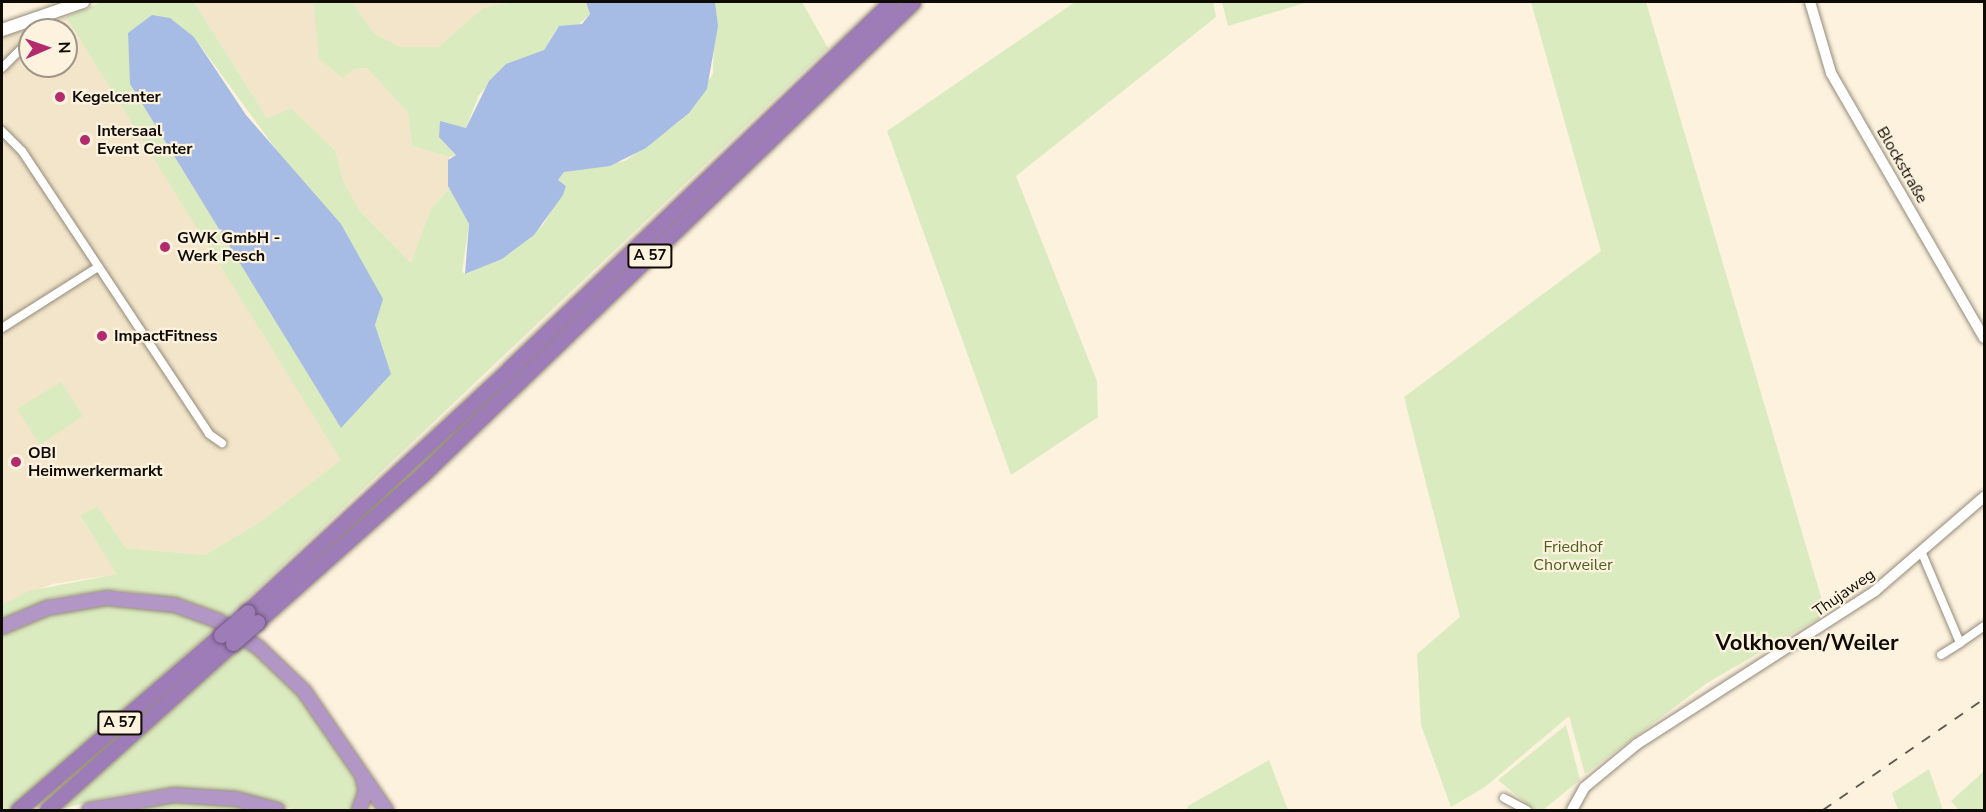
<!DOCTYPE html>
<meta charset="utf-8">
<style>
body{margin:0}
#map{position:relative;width:1986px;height:812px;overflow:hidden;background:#fcf2de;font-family:"Nunito Sans",sans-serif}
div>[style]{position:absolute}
.built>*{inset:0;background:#f2e5ca}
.green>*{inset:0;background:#dbebc0}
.water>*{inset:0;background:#a6bce4}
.roads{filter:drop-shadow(0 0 2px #948a79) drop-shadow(0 0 2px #948a79)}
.minor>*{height:8px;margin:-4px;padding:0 4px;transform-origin:4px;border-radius:4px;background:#fff}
.tertiary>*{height:10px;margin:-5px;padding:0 5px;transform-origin:5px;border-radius:5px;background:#fff}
.secondary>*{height:12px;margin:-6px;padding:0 6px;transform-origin:6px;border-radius:6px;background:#fff}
.trunk>*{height:14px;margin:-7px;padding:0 7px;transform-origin:7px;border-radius:7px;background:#b296c6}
.motorway>*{height:15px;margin:-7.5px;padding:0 7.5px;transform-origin:7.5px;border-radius:7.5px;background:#9e7cb8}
.rail>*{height:2px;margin-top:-1px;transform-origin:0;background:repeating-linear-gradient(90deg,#5f5a4f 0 10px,transparent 0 20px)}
.bridges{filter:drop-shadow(0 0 2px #6c5479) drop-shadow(0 0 2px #6c5479)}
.motorway-bridge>*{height:15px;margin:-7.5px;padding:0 7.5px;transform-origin:7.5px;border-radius:7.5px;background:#9e7cb8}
.dots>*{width:16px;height:16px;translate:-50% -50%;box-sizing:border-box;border:3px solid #fcf2de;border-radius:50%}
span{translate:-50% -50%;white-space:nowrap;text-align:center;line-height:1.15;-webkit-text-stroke:4.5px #fcf2de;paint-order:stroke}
.shield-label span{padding:2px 4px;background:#fcf2de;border:2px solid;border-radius:4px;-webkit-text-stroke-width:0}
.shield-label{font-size:15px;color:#0e0b05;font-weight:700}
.poi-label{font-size:16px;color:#0e0b05;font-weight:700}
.left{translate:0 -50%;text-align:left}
.street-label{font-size:16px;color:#0e0b05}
.park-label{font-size:16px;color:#4c5e1e}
.district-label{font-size:22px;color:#0e0b05;font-weight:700}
.frame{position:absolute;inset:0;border:3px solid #0e0b05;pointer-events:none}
.north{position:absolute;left:18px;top:18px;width:60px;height:60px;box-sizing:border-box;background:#fcf2de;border:2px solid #9d9687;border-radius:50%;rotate:88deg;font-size:16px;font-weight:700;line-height:24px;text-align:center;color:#0e0b05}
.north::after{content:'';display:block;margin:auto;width:21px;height:27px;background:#b32b6d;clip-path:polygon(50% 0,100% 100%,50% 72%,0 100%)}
</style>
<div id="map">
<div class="built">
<div style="clip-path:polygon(194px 2px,314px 2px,353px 69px,367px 68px,408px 113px,412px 146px,449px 157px,449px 188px,430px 210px,411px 263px,360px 211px,344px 183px,335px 150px,291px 108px,267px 118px)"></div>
<div style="clip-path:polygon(352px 2px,513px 2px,483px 8px,438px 47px,401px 47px,375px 34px)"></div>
<div style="clip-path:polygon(evenodd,66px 17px,342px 460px,263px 520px,205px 555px,126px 548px,96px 506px,80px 517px,118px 574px,52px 584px,2px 605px,2px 37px,66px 17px,30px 30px,66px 30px,66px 66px,30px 66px,30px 30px)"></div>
</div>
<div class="green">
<div style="clip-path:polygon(evenodd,101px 2px,194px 2px,267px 118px,291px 108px,335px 150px,344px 183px,360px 211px,411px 263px,430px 210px,449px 188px,469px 224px,462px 272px,467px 274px,511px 253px,543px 225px,566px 186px,558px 180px,564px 172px,625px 161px,680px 121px,713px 74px,715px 2px,802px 2px,828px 48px,229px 616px,181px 599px,119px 590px,55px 597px,2px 619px,2px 605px,29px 591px,117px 574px,80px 516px,97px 506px,126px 548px,205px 555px,263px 520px,341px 460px,66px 17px,101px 2px,194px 37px,291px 170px,375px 325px,390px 374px,341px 427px,130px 84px,194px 37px)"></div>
<div style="clip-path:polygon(314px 2px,352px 2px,375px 34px,401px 47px,438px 47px,483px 8px,513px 2px,586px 2px,590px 14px,578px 25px,557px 28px,544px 50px,504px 67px,479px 95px,466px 128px,440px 123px,441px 139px,456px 155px,449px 157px,412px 146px,408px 113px,367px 68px,353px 69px,343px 78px,319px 59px)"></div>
<div style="clip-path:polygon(1075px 2px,1213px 2px,1216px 17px,1016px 176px,1097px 381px,1098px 417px,1011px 475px,887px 131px)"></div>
<div style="clip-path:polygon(1222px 2px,1308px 2px,1228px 26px)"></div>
<div style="clip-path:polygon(1531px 2px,1646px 2px,1826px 614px,1707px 683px,1585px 774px,1569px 716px,1485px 787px,1451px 807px,1421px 725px,1417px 654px,1460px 617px,1404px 397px,1601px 251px)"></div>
<div style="clip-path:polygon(61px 382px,83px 416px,40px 445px,17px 409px)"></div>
<div style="clip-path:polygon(104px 603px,177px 611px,216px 627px,12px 810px,2px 810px,2px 633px,44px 614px)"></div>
<div style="clip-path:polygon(246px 643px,290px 683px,361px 784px,355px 810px,296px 810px,240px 794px,177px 788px,118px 795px,56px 810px)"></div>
<div style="clip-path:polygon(1566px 725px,1580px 780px,1543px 810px,1534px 810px,1498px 780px)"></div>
<div style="clip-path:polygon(1269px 760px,1288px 810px,1187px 810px,1188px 806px)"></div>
<div style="clip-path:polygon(1929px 769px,1943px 810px,1898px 810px,1892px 793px)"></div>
<div style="clip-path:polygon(1984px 771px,1984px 810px,1959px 810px,1951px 801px)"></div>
<div style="clip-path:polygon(170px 801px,213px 802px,257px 810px,114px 810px)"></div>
</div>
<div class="water">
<div style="clip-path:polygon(586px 2px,715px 2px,718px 26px,707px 89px,689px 113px,646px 148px,610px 166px,564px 172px,558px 180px,566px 186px,563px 195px,534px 235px,502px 259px,465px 274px,469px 224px,448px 186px,448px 160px,456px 155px,439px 137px,440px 121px,466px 128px,489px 81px,506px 64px,544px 50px,559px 26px,582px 24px,590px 14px)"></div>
<div style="clip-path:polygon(152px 15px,170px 18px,194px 37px,246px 115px,341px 224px,383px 299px,375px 325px,391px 374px,341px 428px,130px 84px,128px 33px)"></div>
</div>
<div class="roads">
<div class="minor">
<div style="left:2px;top:68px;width:40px;rotate:-45deg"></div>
<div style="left:2px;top:131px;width:28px;rotate:45deg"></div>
<div style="left:22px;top:151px;width:339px;rotate:56.5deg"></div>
<div style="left:209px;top:434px;width:16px;rotate:35deg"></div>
<div style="left:2px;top:328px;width:114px;rotate:-32.4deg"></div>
<div style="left:1921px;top:551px;width:100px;rotate:67deg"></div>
<div style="left:1960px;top:643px;width:29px;rotate:-35deg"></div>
<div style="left:1941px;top:655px;width:22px;rotate:-32deg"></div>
<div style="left:1504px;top:798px;width:26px;rotate:28deg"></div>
</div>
<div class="tertiary">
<div style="left:1810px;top:2px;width:74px;rotate:73.5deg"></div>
<div style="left:1831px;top:73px;width:306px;rotate:60deg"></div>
<div style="left:1572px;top:810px;width:26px;rotate:-61deg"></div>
<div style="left:1585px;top:787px;width:67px;rotate:-39.6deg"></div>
<div style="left:1637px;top:744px;width:283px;rotate:-32.7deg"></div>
<div style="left:1875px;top:591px;width:144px;rotate:-40.8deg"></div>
</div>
<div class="secondary">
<div style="left:2px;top:30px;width:86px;rotate:-19.1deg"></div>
</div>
<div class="trunk">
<div style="left:2px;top:627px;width:49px;rotate:-22.9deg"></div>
<div style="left:47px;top:608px;width:61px;rotate:-9.5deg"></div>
<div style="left:107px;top:598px;width:68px;rotate:5.9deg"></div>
<div style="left:175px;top:605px;width:47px;rotate:20deg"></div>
<div style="left:219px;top:621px;width:47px;rotate:33.7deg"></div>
<div style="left:258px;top:647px;width:64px;rotate:43.7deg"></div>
<div style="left:304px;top:691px;width:145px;rotate:55.4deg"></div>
<div style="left:89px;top:810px;width:86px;rotate:-10deg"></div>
<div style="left:174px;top:795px;width:62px;rotate:3.7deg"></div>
<div style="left:236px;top:799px;width:43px;rotate:14.7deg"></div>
<div style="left:359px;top:810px;width:20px;rotate:-70deg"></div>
<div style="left:366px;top:791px;width:12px;rotate:-104deg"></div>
</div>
<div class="motorway">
<div style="left:247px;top:612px;width:357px;rotate:-42.8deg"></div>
<div style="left:509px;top:369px;width:530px;rotate:-43.85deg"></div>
<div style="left:257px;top:622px;width:220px;rotate:-41.7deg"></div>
<div style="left:421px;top:476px;width:683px;rotate:-43.93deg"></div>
<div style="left:18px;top:810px;width:268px;rotate:-40.8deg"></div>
<div style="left:47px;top:810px;width:250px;rotate:-41.9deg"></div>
</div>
</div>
<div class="rail">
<div style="left:1823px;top:810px;width:196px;rotate:-34.6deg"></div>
</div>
<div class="bridges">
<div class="motorway-bridge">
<div style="left:221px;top:635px;width:35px;rotate:-41deg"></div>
<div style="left:233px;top:643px;width:32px;rotate:-41deg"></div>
</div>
</div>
<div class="dots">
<div style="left:60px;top:97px;background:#b32b6d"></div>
<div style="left:85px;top:140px;background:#b32b6d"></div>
<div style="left:165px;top:247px;background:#b32b6d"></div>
<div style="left:102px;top:336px;background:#b32b6d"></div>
<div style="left:16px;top:462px;background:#b32b6d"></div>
</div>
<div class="shield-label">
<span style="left:650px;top:256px">A 57</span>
<span style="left:120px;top:723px">A 57</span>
</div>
<div class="poi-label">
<span class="left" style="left:72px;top:97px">Kegelcenter</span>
<span class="left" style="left:97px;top:140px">Intersaal<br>Event Center</span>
<span class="left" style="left:177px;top:247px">GWK GmbH -<br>Werk Pesch</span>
<span class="left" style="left:114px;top:336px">ImpactFitness</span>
<span class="left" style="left:28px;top:462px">OBI<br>Heimwerkermarkt</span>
</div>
<div class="street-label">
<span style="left:1902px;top:165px;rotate:60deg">Blockstraße</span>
<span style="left:1844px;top:593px;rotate:-35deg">Thujaweg</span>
</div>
<div class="park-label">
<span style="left:1573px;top:556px">Friedhof<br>Chorweiler</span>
</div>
<div class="district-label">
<span style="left:1807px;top:644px">Volkhoven/Weiler</span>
</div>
<div class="frame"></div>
<div class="north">N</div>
</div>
